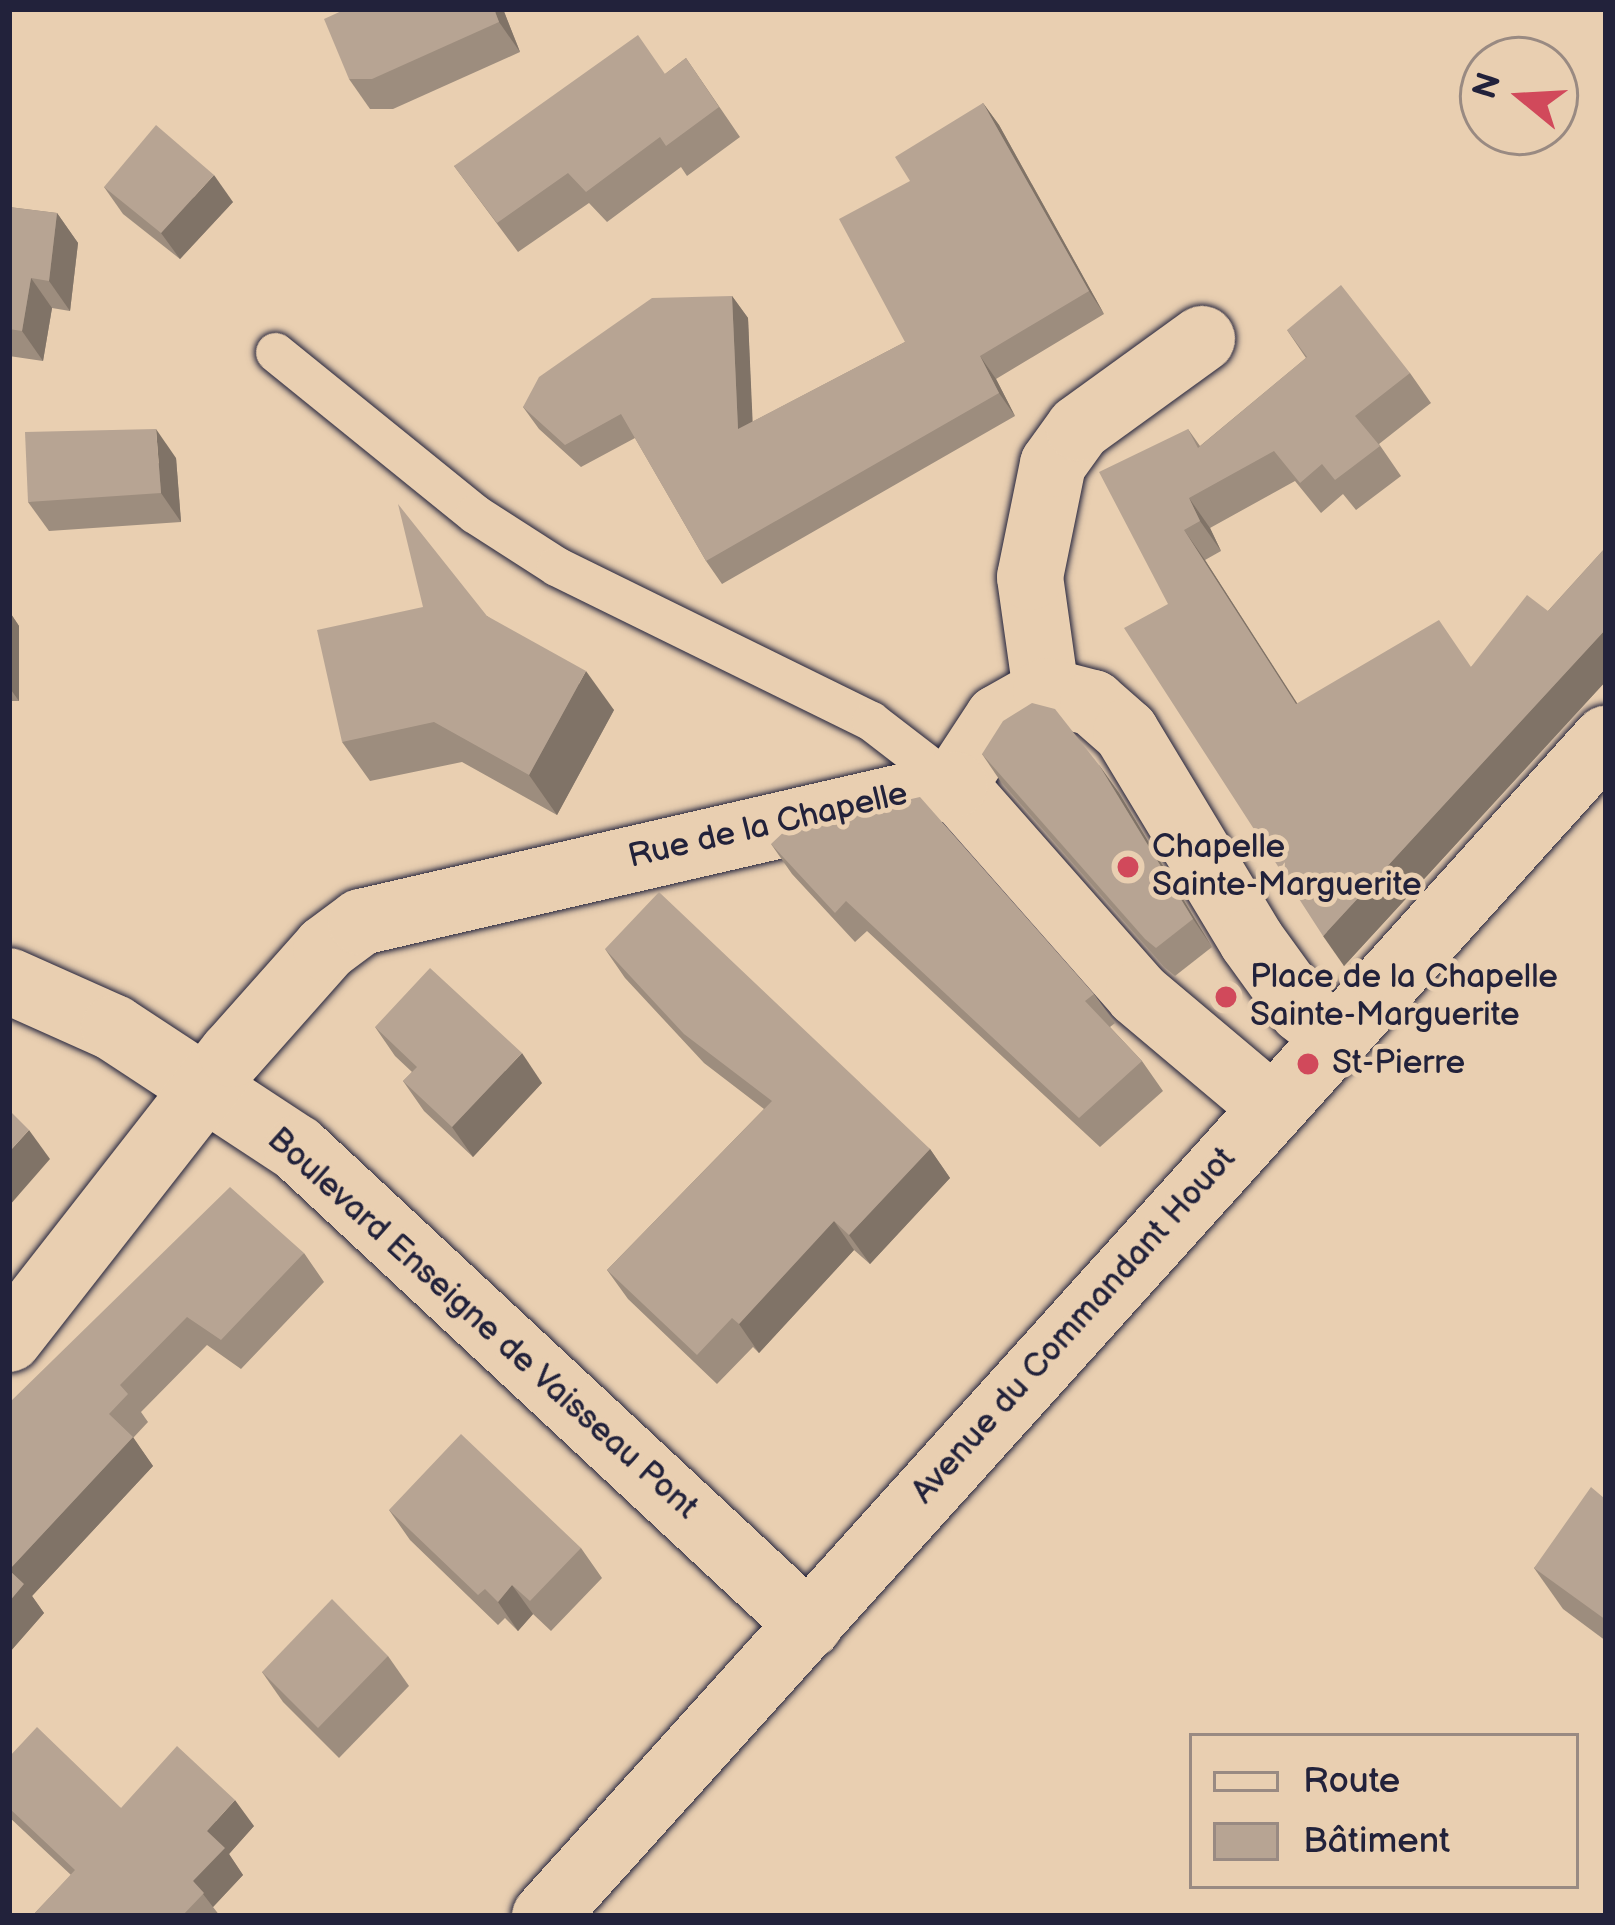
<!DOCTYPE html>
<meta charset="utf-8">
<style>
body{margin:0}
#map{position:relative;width:1615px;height:1925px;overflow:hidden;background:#e9cfb1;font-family:"Balsamiq Sans",sans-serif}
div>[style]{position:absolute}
.roads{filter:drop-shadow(0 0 3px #22223b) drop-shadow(0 0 3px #22223b)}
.lane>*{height:39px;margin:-19.5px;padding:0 19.5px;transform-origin:19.5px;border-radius:19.5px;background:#e9cfb1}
.street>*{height:66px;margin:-33px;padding:0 33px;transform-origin:33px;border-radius:33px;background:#e9cfb1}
.secondary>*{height:66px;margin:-33px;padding:0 33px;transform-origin:33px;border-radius:33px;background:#e9cfb1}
.wall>*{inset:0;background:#9d8d7e}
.shaded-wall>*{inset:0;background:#807367}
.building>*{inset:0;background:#b7a493}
.dots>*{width:33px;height:33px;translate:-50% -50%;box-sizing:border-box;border:6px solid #e9cfb1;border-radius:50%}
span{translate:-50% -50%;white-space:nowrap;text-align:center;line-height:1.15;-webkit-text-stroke:10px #e9cfb1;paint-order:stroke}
.street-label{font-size:33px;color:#22223b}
.poi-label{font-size:33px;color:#22223b}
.left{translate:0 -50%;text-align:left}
.frame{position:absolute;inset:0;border:12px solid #22223b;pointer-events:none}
.legend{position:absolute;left:1189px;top:1733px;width:390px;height:156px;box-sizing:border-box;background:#e9cfb1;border:3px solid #998a82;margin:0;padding:15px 21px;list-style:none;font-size:36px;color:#22223b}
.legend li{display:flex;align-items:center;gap:24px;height:60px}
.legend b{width:60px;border:3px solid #998a82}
.north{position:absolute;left:1459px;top:36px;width:120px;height:120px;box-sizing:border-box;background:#e9cfb1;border:3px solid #998a82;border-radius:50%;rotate:288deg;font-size:33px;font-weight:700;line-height:48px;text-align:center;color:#22223b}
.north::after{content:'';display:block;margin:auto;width:42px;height:54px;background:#d1495b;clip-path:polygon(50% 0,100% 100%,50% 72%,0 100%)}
</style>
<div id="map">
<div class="roads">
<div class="lane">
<div style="left:275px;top:352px;width:257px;rotate:39deg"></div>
<div style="left:475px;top:514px;width:96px;rotate:32.7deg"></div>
<div style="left:556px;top:566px;width:351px;rotate:26.2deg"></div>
<div style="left:871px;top:721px;width:105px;rotate:37.6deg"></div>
</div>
<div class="street">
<div style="left:1046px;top:691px;width:115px;rotate:-98deg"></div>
<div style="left:1030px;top:577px;width:115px;rotate:-78.5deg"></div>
<div style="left:1053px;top:464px;width:44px;rotate:-54.2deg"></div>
<div style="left:1079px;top:428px;width:152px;rotate:-35.9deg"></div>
<div style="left:954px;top:785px;width:80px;rotate:-56.7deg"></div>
<div style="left:998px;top:718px;width:55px;rotate:-29.4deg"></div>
<div style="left:1046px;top:691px;width:49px;rotate:14.3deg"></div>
<div style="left:1093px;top:703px;width:44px;rotate:41.3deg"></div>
<div style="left:1126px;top:732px;width:244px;rotate:58.9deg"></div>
<div style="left:1252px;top:941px;width:85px;rotate:54.1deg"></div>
<div style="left:1302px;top:1010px;width:42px;rotate:38.2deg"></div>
<div style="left:954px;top:785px;width:278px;rotate:48.6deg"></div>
<div style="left:1138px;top:994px;width:172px;rotate:40.1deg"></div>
<div style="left:9px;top:981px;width:115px;rotate:24.1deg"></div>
<div style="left:114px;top:1028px;width:219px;rotate:33.3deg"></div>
<div style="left:297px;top:1148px;width:700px;rotate:42.97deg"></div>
<div style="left:9px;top:1339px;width:362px;rotate:-52deg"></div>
<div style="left:232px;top:1054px;width:142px;rotate:-48.4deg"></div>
<div style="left:326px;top:948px;width:44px;rotate:-36.6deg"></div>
<div style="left:361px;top:922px;width:609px;rotate:-13.01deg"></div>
</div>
<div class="secondary">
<div style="left:545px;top:1916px;width:1585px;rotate:-47.97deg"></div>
</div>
</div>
<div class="wall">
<div style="clip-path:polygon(503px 9px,520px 52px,393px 109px,370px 109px,349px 79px)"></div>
<div style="clip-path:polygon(686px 58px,740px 137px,687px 176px,681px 167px,607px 222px,589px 203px,518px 252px,454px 166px,665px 74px)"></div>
<div style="clip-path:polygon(983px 103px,999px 125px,1104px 314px,996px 379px,1015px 416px,722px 584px,706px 561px,635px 438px,581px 467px,539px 429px,523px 407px,732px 296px,748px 318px,752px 422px,905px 342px,910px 181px)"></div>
<div style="clip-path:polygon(104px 187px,233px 202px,180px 259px,123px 214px)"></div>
<div style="clip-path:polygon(9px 207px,57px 213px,78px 243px,70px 311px,52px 308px,43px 361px,9px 356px)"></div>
<div style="clip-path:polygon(1287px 330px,1410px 373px,1431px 403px,1379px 444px,1401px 476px,1356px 510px,1343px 494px,1321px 513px,1295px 481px,1210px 528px,1221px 551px,1205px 560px,1297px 704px,1471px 667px,1548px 611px,1606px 547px,1606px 681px,1344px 966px,1168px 604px,1188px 429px,1200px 446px,1306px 358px)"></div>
<div style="clip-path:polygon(176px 458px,181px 522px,49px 531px,28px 502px)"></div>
<div style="clip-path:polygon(9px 611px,19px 626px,19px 701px,9px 701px)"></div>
<div style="clip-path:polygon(487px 616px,614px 710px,557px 815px,462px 762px,370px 781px,342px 742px)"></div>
<div style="clip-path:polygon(982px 754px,1099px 765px,1119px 793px,1212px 947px,1175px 976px,1164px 967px,1001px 782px)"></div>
<div style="clip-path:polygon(771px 844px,1094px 994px,1115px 1023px,1110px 1027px,1142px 1061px,1163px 1091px,1100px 1147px,867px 931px,855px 942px,792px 874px)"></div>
<div style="clip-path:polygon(605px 949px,930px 1149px,950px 1178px,870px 1264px,854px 1250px,759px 1353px,753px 1347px,717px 1384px,628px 1299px,607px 1270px,764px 1109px,704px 1063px,625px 978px)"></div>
<div style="clip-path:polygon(375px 1027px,542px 1083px,473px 1157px,424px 1111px,403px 1081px,412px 1072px,395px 1056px)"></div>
<div style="clip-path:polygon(304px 1253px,324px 1282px,241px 1369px,207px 1345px,141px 1412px,148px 1422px,133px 1438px,153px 1466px,32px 1596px,44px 1613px,9px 1653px,9px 1403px)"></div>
<div style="clip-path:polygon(1606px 1495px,1606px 1641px,1563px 1609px,1534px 1568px)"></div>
<div style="clip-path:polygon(389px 1510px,581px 1548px,602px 1578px,551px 1631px,533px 1614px,518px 1631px,505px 1618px,498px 1625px,410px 1540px)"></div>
<div style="clip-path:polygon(388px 1656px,409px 1686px,339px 1758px,283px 1702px,262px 1672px)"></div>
<div style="clip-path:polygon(9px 1757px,121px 1808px,254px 1826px,229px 1854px,243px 1875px,213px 1907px,220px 1916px,32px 1916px,71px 1875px,9px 1817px)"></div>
</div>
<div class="shaded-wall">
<div style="clip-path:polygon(494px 9px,503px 9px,520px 52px,499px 22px)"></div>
<div style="clip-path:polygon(983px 103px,999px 125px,1104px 314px,1089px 291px)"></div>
<div style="clip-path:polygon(214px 175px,233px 202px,180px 259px,161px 233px)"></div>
<div style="clip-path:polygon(57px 213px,78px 243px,70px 311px,49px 281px)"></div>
<div style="clip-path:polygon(31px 278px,52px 308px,43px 361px,22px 331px)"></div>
<div style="clip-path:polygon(732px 296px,748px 318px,754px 452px,738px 429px)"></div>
<div style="clip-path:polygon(980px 356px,996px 379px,1015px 416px,999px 393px)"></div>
<div style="clip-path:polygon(156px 429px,176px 458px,181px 522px,161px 493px)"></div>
<div style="clip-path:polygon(1189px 498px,1210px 528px,1221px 551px,1200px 521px)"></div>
<div style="clip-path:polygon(1184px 530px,1205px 560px,1317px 734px,1296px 704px)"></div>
<div style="clip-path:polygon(9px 611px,19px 626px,19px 701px,9px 687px)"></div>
<div style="clip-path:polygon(1606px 629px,1606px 681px,1344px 966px,1323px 936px)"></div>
<div style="clip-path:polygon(586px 671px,614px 710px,557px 815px,529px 775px)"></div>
<div style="clip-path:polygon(1099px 765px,1119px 793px,1212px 947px,1193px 919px)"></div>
<div style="clip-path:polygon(522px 1053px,542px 1083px,473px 1157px,452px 1127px)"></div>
<div style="clip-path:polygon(29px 1130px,50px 1159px,9px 1206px,9px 1152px)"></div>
<div style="clip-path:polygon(930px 1149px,950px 1178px,870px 1264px,849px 1235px)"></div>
<div style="clip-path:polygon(834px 1221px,854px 1250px,759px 1353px,739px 1324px)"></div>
<div style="clip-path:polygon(133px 1437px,153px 1466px,32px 1596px,44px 1613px,9px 1653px,9px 1570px)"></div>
<div style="clip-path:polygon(512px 1585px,533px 1614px,518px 1631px,498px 1602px)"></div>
<div style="clip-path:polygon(235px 1800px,254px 1826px,229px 1854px,243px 1875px,213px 1907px,193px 1881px,207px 1831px)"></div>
</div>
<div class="building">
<div style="clip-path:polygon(346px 9px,494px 9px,499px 22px,372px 79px,349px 79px,324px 19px)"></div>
<div style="clip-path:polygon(638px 35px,665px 74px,686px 58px,719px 107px,666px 146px,660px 137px,586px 192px,568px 173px,497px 223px,454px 166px)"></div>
<div style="clip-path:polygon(983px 103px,1089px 291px,980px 356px,999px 393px,706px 561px,621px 414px,565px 445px,523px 407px,539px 377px,652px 298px,732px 296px,738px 429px,905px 342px,839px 219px,910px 181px,895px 157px)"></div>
<div style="clip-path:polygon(156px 125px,214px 175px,161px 233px,104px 187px)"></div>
<div style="clip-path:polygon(9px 207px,57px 213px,49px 281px,31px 278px,22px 331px,9px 329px)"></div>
<div style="clip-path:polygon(1341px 285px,1410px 373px,1355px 416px,1380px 446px,1335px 480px,1322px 464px,1300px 483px,1274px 451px,1189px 498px,1200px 521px,1184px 530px,1296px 704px,1439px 620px,1471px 667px,1527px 595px,1548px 611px,1606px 547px,1606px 629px,1323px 936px,1124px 628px,1168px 604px,1099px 472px,1188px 429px,1198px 448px,1307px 357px,1287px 330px)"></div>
<div style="clip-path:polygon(156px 429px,161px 493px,28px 502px,25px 432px)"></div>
<div style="clip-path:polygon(398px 504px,487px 616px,586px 671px,529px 775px,434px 722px,342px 742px,317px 630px,423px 607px)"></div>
<div style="clip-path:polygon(1032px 703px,1055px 709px,1099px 765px,1193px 919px,1156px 948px,1145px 939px,982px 754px,1003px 721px)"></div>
<div style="clip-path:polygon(920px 797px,1094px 994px,1085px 1001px,1142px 1061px,1079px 1118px,846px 901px,835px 913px,771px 844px,789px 827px)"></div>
<div style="clip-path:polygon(659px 892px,930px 1149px,849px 1235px,834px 1221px,739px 1324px,732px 1318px,697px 1355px,607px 1270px,772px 1101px,684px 1034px,605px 949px)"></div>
<div style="clip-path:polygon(430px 968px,522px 1053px,452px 1127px,403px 1081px,417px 1067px,375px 1027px)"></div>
<div style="clip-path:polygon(9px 1110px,29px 1130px,9px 1152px)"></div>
<div style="clip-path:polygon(230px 1187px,304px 1253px,221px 1340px,187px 1317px,120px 1385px,128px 1394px,109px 1414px,133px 1437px,9px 1570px,24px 1584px,9px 1602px,9px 1403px)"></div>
<div style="clip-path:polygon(461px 1434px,581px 1548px,530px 1601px,512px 1585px,498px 1602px,485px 1589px,478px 1595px,389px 1510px)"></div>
<div style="clip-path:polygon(1591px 1487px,1604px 1498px,1606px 1495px,1606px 1620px,1534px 1568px)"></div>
<div style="clip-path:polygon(332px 1599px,388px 1656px,318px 1728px,262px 1672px)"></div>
<div style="clip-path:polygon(37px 1727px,121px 1808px,177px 1746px,235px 1800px,207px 1831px,225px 1848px,193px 1881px,204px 1893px,182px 1916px,32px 1916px,75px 1870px,9px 1808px,9px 1757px)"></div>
</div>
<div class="dots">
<div style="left:1128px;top:867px;background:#d1495b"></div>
<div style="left:1226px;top:997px;background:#d1495b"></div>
<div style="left:1308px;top:1064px;background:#d1495b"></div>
</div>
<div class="street-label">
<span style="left:768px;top:826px;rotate:-13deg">Rue de la Chapelle</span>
<span style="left:482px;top:1324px;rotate:42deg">Boulevard Enseigne de Vaisseau Pont</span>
<span style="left:1074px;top:1326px;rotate:-48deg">Avenue du Commandant Houot</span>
</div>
<div class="poi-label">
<span class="left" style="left:1152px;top:867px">Chapelle<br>Sainte-Marguerite</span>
<span class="left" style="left:1250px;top:997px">Place de la Chapelle<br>Sainte-Marguerite</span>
<span class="left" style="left:1332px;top:1064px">St-Pierre</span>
</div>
<div class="frame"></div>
<ul class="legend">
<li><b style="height:15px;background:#e9cfb1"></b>Route</li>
<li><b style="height:33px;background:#b7a493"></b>Bâtiment</li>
</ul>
<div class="north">N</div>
</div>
